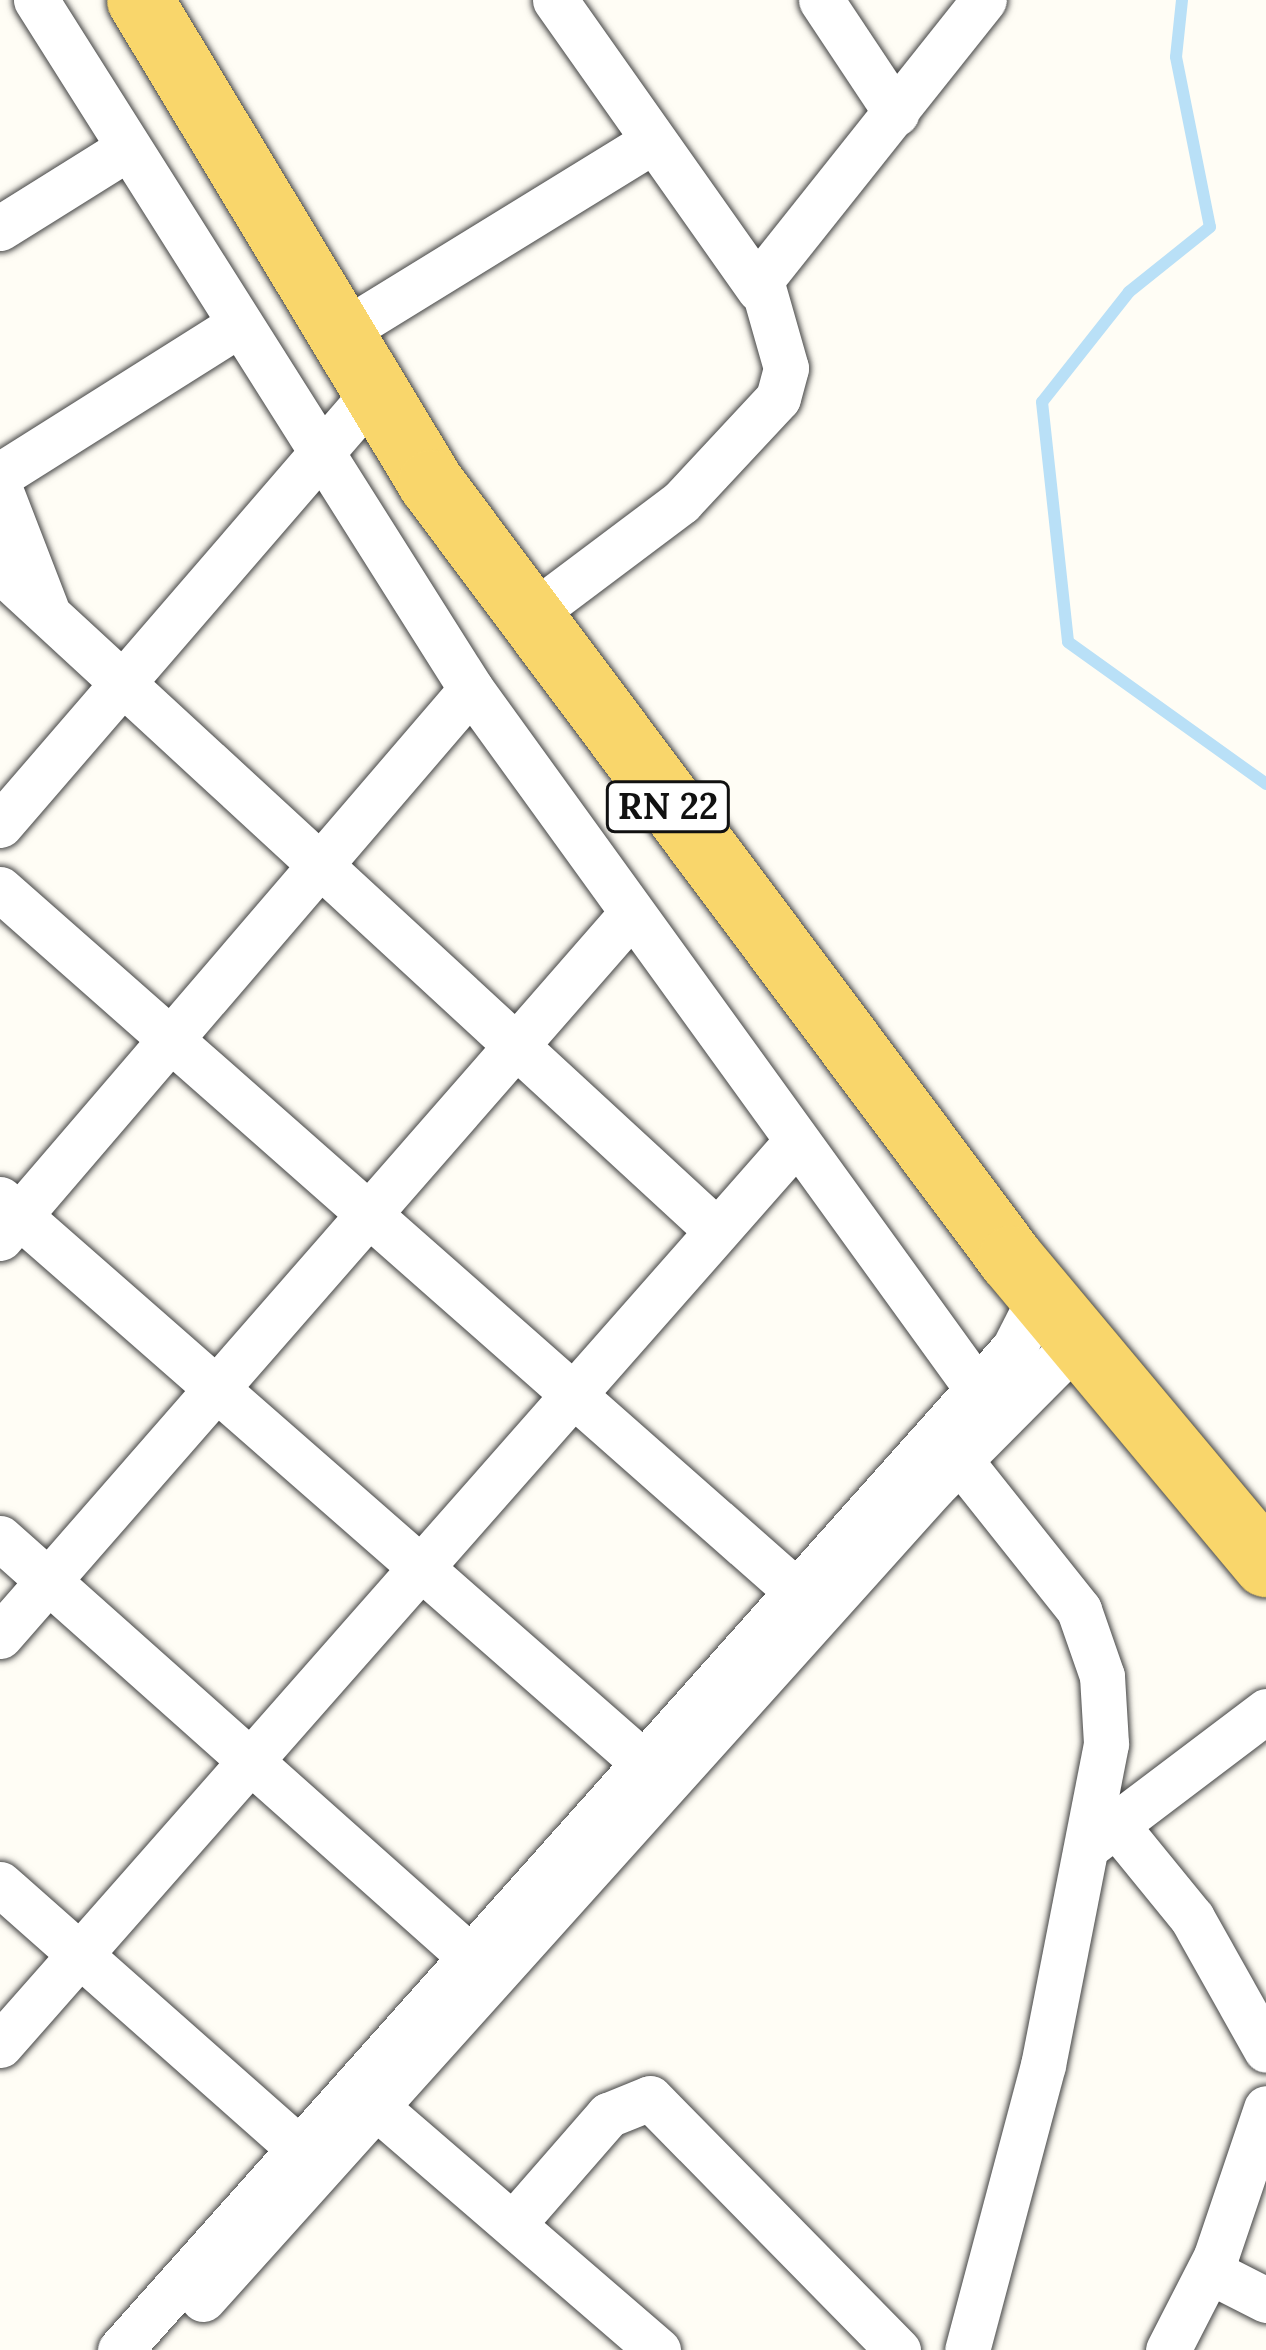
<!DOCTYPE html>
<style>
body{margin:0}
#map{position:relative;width:1266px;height:2350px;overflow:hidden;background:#fffdf5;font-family:Lora,serif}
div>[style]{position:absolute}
.stream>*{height:12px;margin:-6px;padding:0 6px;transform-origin:6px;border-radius:6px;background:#b9e0f7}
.roads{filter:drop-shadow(0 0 3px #444) drop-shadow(0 0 3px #444)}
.minor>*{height:45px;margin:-22.5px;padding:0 22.5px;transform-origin:22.5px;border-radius:22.5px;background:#fff}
.primary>*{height:66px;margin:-33px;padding:0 33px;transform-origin:33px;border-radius:33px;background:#f9d66b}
span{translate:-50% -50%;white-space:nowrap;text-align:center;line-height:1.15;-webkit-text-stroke:12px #fff;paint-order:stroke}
.shield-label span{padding:3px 9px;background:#fff;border:3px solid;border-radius:9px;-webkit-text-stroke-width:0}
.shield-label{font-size:36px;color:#111;font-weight:700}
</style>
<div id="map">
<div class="stream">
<div style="left:1182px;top:0;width:57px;rotate:96deg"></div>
<div style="left:1176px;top:57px;width:173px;rotate:78.7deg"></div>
<div style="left:1210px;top:227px;width:104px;rotate:141.3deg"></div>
<div style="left:1129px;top:292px;width:140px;rotate:128.3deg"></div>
<div style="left:1042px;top:402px;width:241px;rotate:83.8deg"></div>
<div style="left:1068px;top:642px;width:244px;rotate:35.6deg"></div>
</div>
<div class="roads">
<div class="minor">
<div style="left:36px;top:0;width:815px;rotate:57.73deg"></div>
<div style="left:471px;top:689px;width:900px;rotate:54.14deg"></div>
<div style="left:555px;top:0;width:354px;rotate:54.8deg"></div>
<div style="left:821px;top:0;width:136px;rotate:56.4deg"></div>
<div style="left:0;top:228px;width:151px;rotate:-32deg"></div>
<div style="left:336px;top:336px;width:372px;rotate:-31.6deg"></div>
<div style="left:0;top:475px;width:281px;rotate:-32.2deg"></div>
<div style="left:0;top:489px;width:128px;rotate:68.9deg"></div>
<div style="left:0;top:570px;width:975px;rotate:42.67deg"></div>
<div style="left:532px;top:614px;width:186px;rotate:-36.9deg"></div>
<div style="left:681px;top:502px;width:142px;rotate:-47deg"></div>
<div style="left:778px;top:398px;width:31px;rotate:-75deg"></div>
<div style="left:786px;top:368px;width:91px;rotate:-105.9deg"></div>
<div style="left:761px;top:280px;width:358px;rotate:-51.5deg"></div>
<div style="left:0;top:825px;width:569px;rotate:-49.2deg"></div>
<div style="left:0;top:889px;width:1085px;rotate:41.41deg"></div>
<div style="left:0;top:1199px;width:879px;rotate:41.22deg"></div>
<div style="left:0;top:1238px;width:723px;rotate:-49.37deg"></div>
<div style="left:959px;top:1459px;width:193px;rotate:51.5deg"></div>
<div style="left:1079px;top:1610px;width:70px;rotate:70.8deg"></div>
<div style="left:1102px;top:1676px;width:68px;rotate:86.6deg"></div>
<div style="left:1106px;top:1744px;width:327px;rotate:101.1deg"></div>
<div style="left:1043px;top:2065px;width:295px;rotate:104.9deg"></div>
<div style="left:0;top:1538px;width:651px;rotate:41.7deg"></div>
<div style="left:0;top:1636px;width:957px;rotate:-48.85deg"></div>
<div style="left:1117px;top:1826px;width:119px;rotate:50.8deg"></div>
<div style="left:1192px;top:1918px;width:151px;rotate:60.7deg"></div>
<div style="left:1093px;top:1842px;width:217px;rotate:-37.1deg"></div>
<div style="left:0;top:1884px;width:423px;rotate:41.5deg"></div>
<div style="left:0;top:2045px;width:1201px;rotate:-48.61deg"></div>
<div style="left:375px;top:2106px;width:374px;rotate:40.8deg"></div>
<div style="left:513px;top:2224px;width:145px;rotate:-48.9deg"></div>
<div style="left:608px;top:2115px;width:45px;rotate:-22deg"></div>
<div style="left:650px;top:2098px;width:354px;rotate:45.5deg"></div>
<div style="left:1209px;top:2271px;width:64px;rotate:27deg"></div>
<div style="left:203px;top:2299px;width:1093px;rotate:-48.04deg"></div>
<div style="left:934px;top:1486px;width:204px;rotate:-45.2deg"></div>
<div style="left:120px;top:2350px;width:1343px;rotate:-48.26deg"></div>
<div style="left:1014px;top:1348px;width:57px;rotate:-63deg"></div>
<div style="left:1168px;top:2350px;width:106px;rotate:-62.9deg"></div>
<div style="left:1216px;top:2256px;width:156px;rotate:-71.3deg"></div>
</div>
<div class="primary">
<div style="left:140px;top:0;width:564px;rotate:58.93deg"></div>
<div style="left:431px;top:483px;width:969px;rotate:53.22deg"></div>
<div style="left:1011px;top:1259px;width:398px;rotate:50.1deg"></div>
</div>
</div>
<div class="shield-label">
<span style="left:668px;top:807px">RN 22</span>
</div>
</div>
